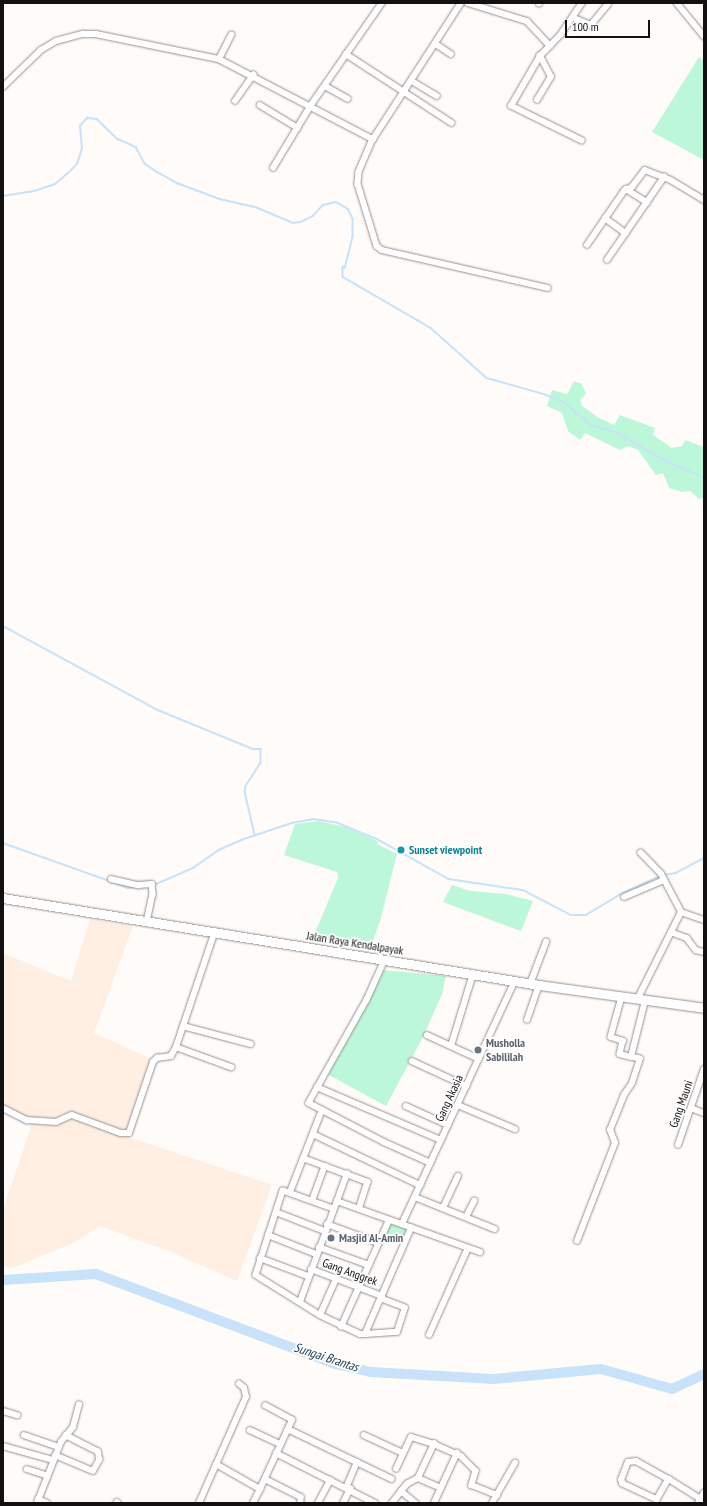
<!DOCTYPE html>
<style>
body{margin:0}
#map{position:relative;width:707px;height:1506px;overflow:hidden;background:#fffbf9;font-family:"PT Sans Narrow",sans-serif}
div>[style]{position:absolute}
.industrial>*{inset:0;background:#ffeee2}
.green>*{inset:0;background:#bdf7d9}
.stream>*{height:1.5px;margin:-0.75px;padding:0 0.75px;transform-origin:0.75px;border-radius:0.75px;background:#c7e2f9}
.river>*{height:10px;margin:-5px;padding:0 5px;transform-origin:5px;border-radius:5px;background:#c7e2f9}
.roads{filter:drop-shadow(0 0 1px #969190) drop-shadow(0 0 1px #969190)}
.minor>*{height:5.5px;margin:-2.75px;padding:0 2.75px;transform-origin:2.75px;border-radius:2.75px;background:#fff}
.primary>*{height:9px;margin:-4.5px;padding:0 4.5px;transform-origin:4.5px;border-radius:4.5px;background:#fff}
.dots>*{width:11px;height:11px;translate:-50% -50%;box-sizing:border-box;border:2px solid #fff;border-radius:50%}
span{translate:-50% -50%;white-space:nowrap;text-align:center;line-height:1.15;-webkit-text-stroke:3.5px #fff;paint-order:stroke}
.culture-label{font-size:12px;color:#0d838f;font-weight:700}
.left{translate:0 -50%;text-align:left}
.street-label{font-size:12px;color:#121010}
.worship-label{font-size:12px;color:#5b616d;font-weight:700}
.water-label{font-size:13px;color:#18364d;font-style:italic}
.frame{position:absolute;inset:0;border:4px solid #121010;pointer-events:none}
.scale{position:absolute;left:565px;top:20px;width:85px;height:18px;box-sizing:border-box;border:2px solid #121010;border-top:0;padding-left:5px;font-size:12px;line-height:14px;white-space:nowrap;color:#121010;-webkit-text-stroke:3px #fff;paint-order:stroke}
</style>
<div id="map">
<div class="industrial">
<div style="clip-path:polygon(90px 919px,133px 926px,94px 1033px,152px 1059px,127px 1131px,122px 1132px,76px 1114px,63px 1113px,53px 1120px,26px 1117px,3px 1104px,3px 953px,71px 981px)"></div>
<div style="clip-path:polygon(69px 1117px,272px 1185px,237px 1281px,171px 1252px,100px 1226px,73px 1243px,13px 1268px,3px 1266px,3px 1210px,33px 1121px,55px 1124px)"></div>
</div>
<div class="green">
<div style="clip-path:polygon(699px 57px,704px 61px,704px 160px,652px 132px)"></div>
<div style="clip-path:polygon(574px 381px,582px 384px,586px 394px,580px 400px,582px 406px,599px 418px,614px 425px,620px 415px,655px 428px,653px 435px,672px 448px,682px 446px,685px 440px,704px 447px,704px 498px,699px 499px,690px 491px,682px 492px,669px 488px,663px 473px,656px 475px,638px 450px,628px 446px,620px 450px,585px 433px,580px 440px,568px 431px,562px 413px,547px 406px,552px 390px,567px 394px)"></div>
<div style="clip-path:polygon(318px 821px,346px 827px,378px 841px,377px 844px,397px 854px,381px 918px,369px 952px,312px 940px,338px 878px,337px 872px,284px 855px,295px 824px)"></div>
<div style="clip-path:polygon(452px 885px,470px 891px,506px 894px,533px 901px,521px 931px,443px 902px)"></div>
<div style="clip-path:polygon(383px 970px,446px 976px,442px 994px,424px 1035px,386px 1106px,327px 1074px)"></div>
<div style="clip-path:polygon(390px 1223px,409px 1229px,404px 1241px,385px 1234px)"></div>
</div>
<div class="stream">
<div style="left:3px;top:196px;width:31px;rotate:-9deg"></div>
<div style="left:34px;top:191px;width:22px;rotate:-18deg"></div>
<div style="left:55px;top:184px;width:16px;rotate:-40deg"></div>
<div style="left:67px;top:174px;width:14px;rotate:-45deg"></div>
<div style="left:77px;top:164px;width:16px;rotate:-72deg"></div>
<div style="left:82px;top:149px;width:23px;rotate:-95deg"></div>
<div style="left:80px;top:126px;width:11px;rotate:-49deg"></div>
<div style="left:87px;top:118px;width:10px;rotate:6deg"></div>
<div style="left:97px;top:119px;width:29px;rotate:44deg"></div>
<div style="left:118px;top:139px;width:20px;rotate:24deg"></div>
<div style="left:136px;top:147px;width:19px;rotate:62deg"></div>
<div style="left:145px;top:164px;width:17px;rotate:33deg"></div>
<div style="left:159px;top:173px;width:21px;rotate:29deg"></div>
<div style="left:177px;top:183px;width:46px;rotate:20.4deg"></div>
<div style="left:220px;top:199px;width:39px;rotate:13deg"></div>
<div style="left:258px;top:208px;width:38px;rotate:23deg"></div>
<div style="left:293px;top:223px;width:8px;rotate:-7deg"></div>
<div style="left:301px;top:222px;width:13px;rotate:-27deg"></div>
<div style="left:313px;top:216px;width:15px;rotate:-48deg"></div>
<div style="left:323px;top:205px;width:13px;rotate:-13deg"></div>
<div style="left:336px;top:202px;width:14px;rotate:30deg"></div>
<div style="left:348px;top:209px;width:11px;rotate:63deg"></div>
<div style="left:353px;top:219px;width:18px;rotate:90deg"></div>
<div style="left:353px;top:237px;width:32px;rotate:104deg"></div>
<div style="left:345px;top:268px;width:2px;rotate:-153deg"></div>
<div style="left:343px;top:267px;width:10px;rotate:90deg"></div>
<div style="left:343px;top:277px;width:102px;rotate:30.1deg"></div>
<div style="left:431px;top:328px;width:75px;rotate:41.8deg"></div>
<div style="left:487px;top:378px;width:59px;rotate:15.7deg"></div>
<div style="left:544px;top:394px;width:23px;rotate:23deg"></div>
<div style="left:565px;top:403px;width:34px;rotate:40deg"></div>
<div style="left:591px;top:425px;width:26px;rotate:16deg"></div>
<div style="left:616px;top:432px;width:60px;rotate:30deg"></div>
<div style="left:668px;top:462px;width:39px;rotate:23deg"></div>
<div style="left:3px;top:626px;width:176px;rotate:28.5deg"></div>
<div style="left:158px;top:710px;width:103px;rotate:22.3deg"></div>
<div style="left:253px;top:749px;width:8px"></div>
<div style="left:261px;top:749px;width:14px;rotate:90deg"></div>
<div style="left:261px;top:763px;width:27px;rotate:123deg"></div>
<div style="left:246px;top:786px;width:6px;rotate:99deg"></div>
<div style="left:245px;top:792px;width:44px;rotate:76.9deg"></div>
<div style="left:3px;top:843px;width:114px;rotate:19.6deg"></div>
<div style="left:664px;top:875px;width:12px;rotate:-9deg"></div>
<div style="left:676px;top:873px;width:32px;rotate:-28deg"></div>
<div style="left:113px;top:882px;width:16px;rotate:22deg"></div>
<div style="left:128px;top:888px;width:9px;rotate:-6deg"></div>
<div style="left:154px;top:885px;width:43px;rotate:-23.6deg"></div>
<div style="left:193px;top:868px;width:32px;rotate:-35deg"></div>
<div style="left:219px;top:850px;width:24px;rotate:-24deg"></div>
<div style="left:241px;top:840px;width:54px;rotate:-18.4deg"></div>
<div style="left:292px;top:823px;width:22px;rotate:-10deg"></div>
<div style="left:314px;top:819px;width:24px;rotate:9deg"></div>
<div style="left:338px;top:823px;width:42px;rotate:22.3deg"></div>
<div style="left:377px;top:839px;width:82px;rotate:29.1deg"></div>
<div style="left:449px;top:879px;width:75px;rotate:8.5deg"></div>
<div style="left:523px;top:890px;width:54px;rotate:27.5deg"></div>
<div style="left:571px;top:915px;width:15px"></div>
<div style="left:586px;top:915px;width:39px;rotate:-31deg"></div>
<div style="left:619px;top:895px;width:45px;rotate:-24.9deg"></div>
</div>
<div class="river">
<div style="left:3px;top:1280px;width:93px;rotate:-3.7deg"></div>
<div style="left:96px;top:1274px;width:256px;rotate:20.6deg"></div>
<div style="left:336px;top:1364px;width:36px;rotate:13deg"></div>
<div style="left:371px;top:1372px;width:122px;rotate:3.3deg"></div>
<div style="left:493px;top:1379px;width:108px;rotate:-5.3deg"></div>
<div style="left:601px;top:1369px;width:74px;rotate:15.7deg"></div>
<div style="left:672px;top:1389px;width:35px;rotate:-25deg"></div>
</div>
<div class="roads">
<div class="minor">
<div style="left:468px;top:3px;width:62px;rotate:17deg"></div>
<div style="left:527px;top:21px;width:34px;rotate:47deg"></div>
<div style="left:677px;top:3px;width:43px;rotate:50.7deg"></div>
<div style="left:539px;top:4px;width:1px;rotate:-90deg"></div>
<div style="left:574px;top:18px;width:18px;rotate:22deg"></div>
<div style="left:591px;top:25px;width:27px;rotate:-51deg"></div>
<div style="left:608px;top:4px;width:2px;rotate:-153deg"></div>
<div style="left:436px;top:44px;width:18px;rotate:34deg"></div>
<div style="left:346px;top:54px;width:126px;rotate:33.1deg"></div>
<div style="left:219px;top:59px;width:27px;rotate:-63deg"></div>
<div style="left:412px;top:81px;width:29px;rotate:31deg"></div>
<div style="left:325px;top:86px;width:26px;rotate:29deg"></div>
<div style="left:3px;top:87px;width:53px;rotate:-44.2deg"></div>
<div style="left:41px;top:50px;width:17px;rotate:-31deg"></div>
<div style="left:56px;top:41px;width:28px;rotate:-15deg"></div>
<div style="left:83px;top:34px;width:13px"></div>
<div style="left:96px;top:34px;width:126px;rotate:11.5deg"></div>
<div style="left:219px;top:59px;width:174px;rotate:27.5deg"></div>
<div style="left:373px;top:139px;width:162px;rotate:-57.1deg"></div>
<div style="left:537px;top:100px;width:27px;rotate:-59deg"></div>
<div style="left:551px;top:77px;width:24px;rotate:-118deg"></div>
<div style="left:235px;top:101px;width:32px;rotate:-55deg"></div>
<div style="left:260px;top:105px;width:44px;rotate:31.2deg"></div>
<div style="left:373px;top:139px;width:36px;rotate:113deg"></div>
<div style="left:359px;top:172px;width:12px;rotate:95deg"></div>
<div style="left:358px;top:184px;width:65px;rotate:73deg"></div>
<div style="left:377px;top:246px;width:6px;rotate:39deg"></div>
<div style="left:382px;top:250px;width:170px;rotate:12.9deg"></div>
<div style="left:582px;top:141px;width:79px;rotate:-153.8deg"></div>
<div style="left:511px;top:106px;width:58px;rotate:-59.9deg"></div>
<div style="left:540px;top:56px;width:30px;rotate:-46deg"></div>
<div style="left:561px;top:34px;width:37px;rotate:-56deg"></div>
<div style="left:273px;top:168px;width:74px;rotate:-58.9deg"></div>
<div style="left:311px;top:105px;width:124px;rotate:-55.2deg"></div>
<div style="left:626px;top:189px;width:25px;rotate:32deg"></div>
<div style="left:605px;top:218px;width:26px;rotate:36deg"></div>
<div style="left:587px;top:245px;width:65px;rotate:-55.6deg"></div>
<div style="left:624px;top:191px;width:9px;rotate:-27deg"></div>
<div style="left:632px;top:187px;width:21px;rotate:-53deg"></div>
<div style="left:645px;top:170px;width:28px;rotate:21deg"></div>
<div style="left:671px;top:180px;width:39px;rotate:31deg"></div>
<div style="left:607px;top:260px;width:101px;rotate:-55.5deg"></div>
<div style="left:111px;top:879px;width:28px;rotate:13deg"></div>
<div style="left:138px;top:885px;width:14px;rotate:-4deg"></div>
<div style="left:152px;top:884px;width:10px;rotate:84deg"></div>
<div style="left:153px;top:894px;width:29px;rotate:102deg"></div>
<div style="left:624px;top:897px;width:43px;rotate:-23deg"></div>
<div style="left:681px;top:912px;width:24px;rotate:19deg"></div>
<div style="left:671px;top:932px;width:17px;rotate:21deg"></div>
<div style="left:687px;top:938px;width:15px;rotate:53deg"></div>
<div style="left:696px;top:950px;width:8px;rotate:14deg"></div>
<div style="left:385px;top:960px;width:44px;rotate:114.2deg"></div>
<div style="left:367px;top:1000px;width:118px;rotate:119.4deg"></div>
<div style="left:309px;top:1103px;width:85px;rotate:27.5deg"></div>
<div style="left:384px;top:1142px;width:51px;rotate:24.1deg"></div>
<div style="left:530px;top:984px;width:45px;rotate:-69.1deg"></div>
<div style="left:622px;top:997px;width:41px;rotate:105.4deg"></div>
<div style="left:611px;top:1037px;width:13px;rotate:18deg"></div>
<div style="left:623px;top:1041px;width:13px;rotate:103deg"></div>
<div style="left:620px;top:1054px;width:11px;rotate:15deg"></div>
<div style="left:631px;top:1057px;width:58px;rotate:-76deg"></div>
<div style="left:637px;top:1000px;width:98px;rotate:-63.4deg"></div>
<div style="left:681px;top:912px;width:43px;rotate:-117.8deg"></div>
<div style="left:661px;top:874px;width:29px;rotate:-134deg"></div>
<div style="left:527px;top:1020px;width:37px;rotate:-71deg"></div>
<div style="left:183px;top:1026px;width:70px;rotate:14.8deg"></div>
<div style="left:427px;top:1035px;width:57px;rotate:24.8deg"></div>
<div style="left:451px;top:1046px;width:75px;rotate:-73deg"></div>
<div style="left:176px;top:1047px;width:59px;rotate:20deg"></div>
<div style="left:412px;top:1061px;width:60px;rotate:24.8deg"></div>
<div style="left:317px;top:1087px;width:135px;rotate:23.1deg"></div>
<div style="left:458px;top:1105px;width:62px;rotate:22.8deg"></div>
<div style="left:406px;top:1106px;width:46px;rotate:24.3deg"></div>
<div style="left:3px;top:1108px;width:27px;rotate:27deg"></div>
<div style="left:27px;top:1120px;width:29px;rotate:4deg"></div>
<div style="left:56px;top:1122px;width:17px;rotate:-24deg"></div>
<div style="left:72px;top:1115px;width:52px;rotate:20.2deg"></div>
<div style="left:121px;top:1133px;width:8px"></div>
<div style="left:129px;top:1133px;width:75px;rotate:-71.3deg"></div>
<div style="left:153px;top:1062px;width:6px;rotate:-45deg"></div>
<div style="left:157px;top:1058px;width:14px;rotate:-8deg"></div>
<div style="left:171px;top:1056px;width:10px;rotate:-61deg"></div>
<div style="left:176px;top:1047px;width:122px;rotate:-71.4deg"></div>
<div style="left:691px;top:1108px;width:14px;rotate:21deg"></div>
<div style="left:313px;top:1134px;width:119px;rotate:25.5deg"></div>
<div style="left:678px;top:1145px;width:80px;rotate:-71.1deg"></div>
<div style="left:303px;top:1158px;width:69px;rotate:20.3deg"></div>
<div style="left:368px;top:1182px;width:28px;rotate:108deg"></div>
<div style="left:290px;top:1192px;width:88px;rotate:-68.7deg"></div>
<div style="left:415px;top:1197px;width:86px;rotate:21.8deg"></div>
<div style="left:312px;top:1201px;width:37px;rotate:-70deg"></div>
<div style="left:337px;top:1201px;width:29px;rotate:-70deg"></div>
<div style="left:443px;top:1208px;width:35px;rotate:-65deg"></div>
<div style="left:333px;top:1209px;width:53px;rotate:-160.2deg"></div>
<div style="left:283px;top:1191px;width:88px;rotate:107.8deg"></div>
<div style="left:256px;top:1275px;width:75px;rotate:32deg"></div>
<div style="left:320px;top:1315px;width:44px;rotate:25.4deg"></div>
<div style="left:360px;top:1334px;width:5px"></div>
<div style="left:365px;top:1334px;width:116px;rotate:-66.5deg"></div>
<div style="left:276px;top:1212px;width:53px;rotate:21.2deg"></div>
<div style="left:466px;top:1217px;width:18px;rotate:-63deg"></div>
<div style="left:327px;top:1224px;width:55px;rotate:20.1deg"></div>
<div style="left:402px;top:1224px;width:268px;rotate:-65.1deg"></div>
<div style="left:268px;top:1235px;width:52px;rotate:21.6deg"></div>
<div style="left:577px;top:1241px;width:105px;rotate:-68.8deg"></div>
<div style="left:615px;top:1143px;width:14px;rotate:-111deg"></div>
<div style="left:610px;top:1130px;width:38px;rotate:-68deg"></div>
<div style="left:624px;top:1095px;width:14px;rotate:-56deg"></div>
<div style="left:632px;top:1083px;width:25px;rotate:-72deg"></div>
<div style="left:640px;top:1059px;width:9px;rotate:-167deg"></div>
<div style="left:319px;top:1247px;width:53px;rotate:19.8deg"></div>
<div style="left:260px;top:1258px;width:51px;rotate:20.6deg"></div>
<div style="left:311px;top:1269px;width:76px;rotate:20.8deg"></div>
<div style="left:300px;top:1302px;width:108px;rotate:-69.9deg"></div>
<div style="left:337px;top:1201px;width:152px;rotate:19.6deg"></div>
<div style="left:320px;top:1315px;width:39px;rotate:-66deg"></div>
<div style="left:341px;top:1327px;width:117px;rotate:-65.8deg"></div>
<div style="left:365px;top:1334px;width:32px;rotate:-4deg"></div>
<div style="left:397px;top:1332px;width:25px;rotate:-72deg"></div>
<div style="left:405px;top:1308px;width:26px;rotate:-159deg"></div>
<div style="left:429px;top:1335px;width:95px;rotate:-65.9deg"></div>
<div style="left:3px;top:1411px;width:15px;rotate:16deg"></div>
<div style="left:288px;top:1429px;width:115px;rotate:25.7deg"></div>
<div style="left:250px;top:1430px;width:33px;rotate:25deg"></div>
<div style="left:24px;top:1435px;width:36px;rotate:19deg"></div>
<div style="left:364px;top:1435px;width:43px;rotate:24.8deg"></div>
<div style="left:3px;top:1446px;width:52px;rotate:15.6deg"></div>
<div style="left:276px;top:1453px;width:111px;rotate:26.8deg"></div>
<div style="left:55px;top:1455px;width:41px;rotate:22.8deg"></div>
<div style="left:93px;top:1471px;width:13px;rotate:-61deg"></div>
<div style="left:99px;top:1460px;width:8px;rotate:-97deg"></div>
<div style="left:98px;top:1452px;width:36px;rotate:-153deg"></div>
<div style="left:216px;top:1464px;width:51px;rotate:29.6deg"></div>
<div style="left:260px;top:1489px;width:76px;rotate:-65.1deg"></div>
<div style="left:292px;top:1420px;width:30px;rotate:-152deg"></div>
<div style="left:27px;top:1469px;width:22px;rotate:18deg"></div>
<div style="left:396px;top:1469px;width:35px;rotate:-65deg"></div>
<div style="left:411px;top:1437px;width:24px;rotate:17deg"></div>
<div style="left:418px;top:1478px;width:25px;rotate:23deg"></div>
<div style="left:265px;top:1479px;width:40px;rotate:26.6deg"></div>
<div style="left:301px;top:1497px;width:6px;rotate:90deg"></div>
<div style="left:669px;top:1479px;width:24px;rotate:120deg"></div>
<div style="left:657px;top:1500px;width:38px;rotate:-155deg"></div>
<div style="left:623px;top:1484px;width:4px;rotate:-117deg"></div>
<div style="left:621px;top:1480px;width:19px;rotate:-69deg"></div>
<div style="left:628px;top:1462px;width:8px;rotate:-7deg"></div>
<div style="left:636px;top:1461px;width:38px;rotate:29deg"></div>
<div style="left:669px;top:1479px;width:41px;rotate:32.2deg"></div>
<div style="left:346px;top:1488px;width:28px;rotate:-67deg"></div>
<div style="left:401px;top:1491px;width:19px;rotate:39deg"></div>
<div style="left:38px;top:1499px;width:10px;rotate:24deg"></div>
<div style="left:117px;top:1502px;width:1px;rotate:45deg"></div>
<div style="left:37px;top:1503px;width:66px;rotate:-68.5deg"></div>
<div style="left:61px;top:1442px;width:19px;rotate:-51deg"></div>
<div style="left:73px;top:1427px;width:23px;rotate:-75deg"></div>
<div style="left:199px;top:1503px;width:116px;rotate:-66.1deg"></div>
<div style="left:246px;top:1397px;width:9px;rotate:-103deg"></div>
<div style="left:244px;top:1388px;width:6px;rotate:-141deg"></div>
<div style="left:253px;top:1503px;width:16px;rotate:-63deg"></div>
<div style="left:318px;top:1503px;width:26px;rotate:-62deg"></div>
<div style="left:343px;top:1503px;width:16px;rotate:-63deg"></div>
<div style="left:392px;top:1503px;width:24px;rotate:-52deg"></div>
<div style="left:407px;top:1484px;width:13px;rotate:-29deg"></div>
<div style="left:418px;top:1478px;width:38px;rotate:-65deg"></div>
<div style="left:434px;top:1444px;width:30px;rotate:24deg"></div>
<div style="left:461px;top:1456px;width:21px;rotate:45deg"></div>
<div style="left:476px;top:1471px;width:15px;rotate:106deg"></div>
<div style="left:472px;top:1485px;width:27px;rotate:22deg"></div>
<div style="left:434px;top:1503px;width:55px;rotate:-65.3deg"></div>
<div style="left:492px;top:1503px;width:46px;rotate:-60.1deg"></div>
<div style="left:698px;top:1503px;width:12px;rotate:-59deg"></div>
</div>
<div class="primary">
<div style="left:3px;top:898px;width:543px;rotate:9.22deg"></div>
<div style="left:539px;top:985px;width:167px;rotate:7.9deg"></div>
</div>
</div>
<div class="dots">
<div style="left:401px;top:850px;background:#0f9aa8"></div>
<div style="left:478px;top:1050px;background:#6b7280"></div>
<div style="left:331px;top:1238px;background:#6b7280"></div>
</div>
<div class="culture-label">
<span class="left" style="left:409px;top:850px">Sunset viewpoint</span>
</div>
<div class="street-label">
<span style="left:355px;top:943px;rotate:9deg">Jalan Raya Kendalpayak</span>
<span style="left:449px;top:1098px;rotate:-65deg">Gang Akasia</span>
<span style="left:681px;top:1104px;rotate:-71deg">Gang Mauni</span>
<span style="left:350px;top:1272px;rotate:20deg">Gang Anggrek</span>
</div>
<div class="worship-label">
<span class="left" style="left:486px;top:1050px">Musholla<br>Sabililah</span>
<span class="left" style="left:339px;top:1238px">Masjid Al-Amin</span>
</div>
<div class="water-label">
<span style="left:326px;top:1358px;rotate:18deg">Sungai Brantas</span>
</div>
<div class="frame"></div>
<div class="scale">100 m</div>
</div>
